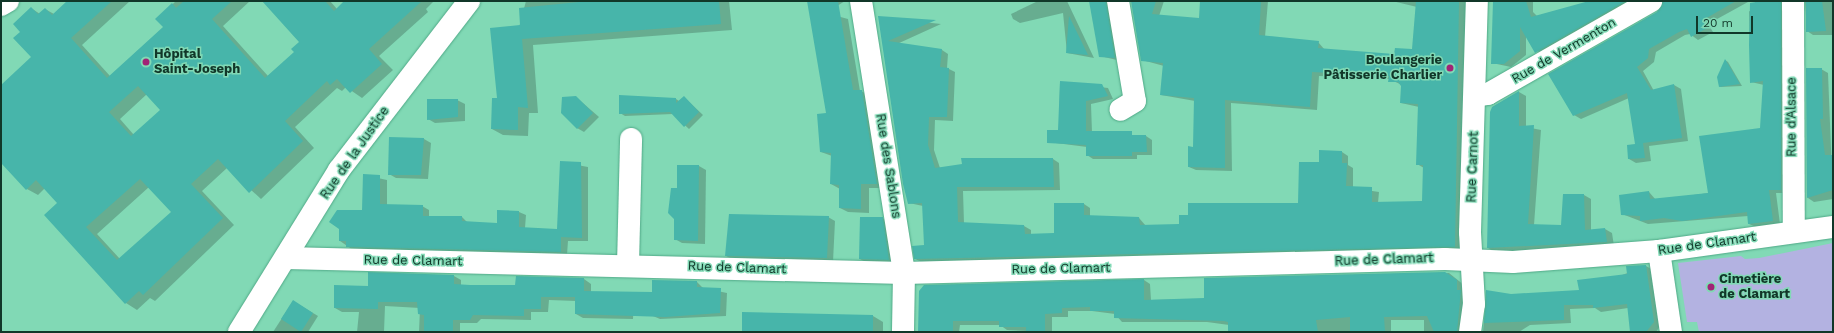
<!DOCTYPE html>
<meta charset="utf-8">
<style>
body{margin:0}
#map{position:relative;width:1834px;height:333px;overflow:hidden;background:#81d9b5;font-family:"Work Sans",sans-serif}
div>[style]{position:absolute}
.green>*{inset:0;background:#b3b2e1}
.shadow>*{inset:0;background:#0003}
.building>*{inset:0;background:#47b5aa}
.roads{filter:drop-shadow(0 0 1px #50a987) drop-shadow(0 0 1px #50a987)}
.minor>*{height:22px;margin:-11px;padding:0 11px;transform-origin:11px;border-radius:11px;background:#fff}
.dots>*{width:11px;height:11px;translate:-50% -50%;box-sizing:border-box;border:2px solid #81d9b5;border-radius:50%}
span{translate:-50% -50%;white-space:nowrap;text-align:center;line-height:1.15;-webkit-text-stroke:3px #81d9b5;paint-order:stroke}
.street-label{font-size:13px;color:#113729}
.poi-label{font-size:13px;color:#113729;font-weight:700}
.left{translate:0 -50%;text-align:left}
.right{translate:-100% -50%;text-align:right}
.frame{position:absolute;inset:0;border:2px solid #113729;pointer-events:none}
.scale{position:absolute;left:1696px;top:16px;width:57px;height:18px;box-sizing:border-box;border:2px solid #113729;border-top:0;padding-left:5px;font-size:12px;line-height:14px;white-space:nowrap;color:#113729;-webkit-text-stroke:3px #81d9b5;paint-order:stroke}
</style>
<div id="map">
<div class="green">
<div style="clip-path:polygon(1833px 243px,1833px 332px,1699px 332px,1697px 322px,1687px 322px,1678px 263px,1741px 256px,1745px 259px,1759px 258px)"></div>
</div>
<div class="shadow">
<div style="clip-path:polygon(evenodd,69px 1px,130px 1px,82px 45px,110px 76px,164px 27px,157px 19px,176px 1px,250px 1px,223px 26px,268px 76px,296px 52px,300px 42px,263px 1px,330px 1px,337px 9px,346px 1px,434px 1px,426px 9px,428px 12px,379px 56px,393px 70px,362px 98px,346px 87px,342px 91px,337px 88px,295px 127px,314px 148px,261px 199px,227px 168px,202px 191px,234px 225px,155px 301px,150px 298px,137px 310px,126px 303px,45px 215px,59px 203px,45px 188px,38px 195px,27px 189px,1px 162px,1px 87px,32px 57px,21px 32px,31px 8px,40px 14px,45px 9px,54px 14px,69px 1px,147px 94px,162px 110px,134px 135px,120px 119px,147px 94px,69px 1px,149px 187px,172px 212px,120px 259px,97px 234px,149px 187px)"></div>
<div style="clip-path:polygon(526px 1px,729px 1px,732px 30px,533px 45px,538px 113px,529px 113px,528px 136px,503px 135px,492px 129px)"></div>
<div style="clip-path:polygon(808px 1px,845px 1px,826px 13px,848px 19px,860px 91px,870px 95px,885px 188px,869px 188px,869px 213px,848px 212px,840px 208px,840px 189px,831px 184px,832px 156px,821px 152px,827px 114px)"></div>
<div style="clip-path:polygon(1038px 1px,1067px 1px,1094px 58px,1067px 53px,1063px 13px,1020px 23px,1013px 19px,1011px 14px)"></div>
<div style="clip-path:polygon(1090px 1px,1113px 1px,1121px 61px,1100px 56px)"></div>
<div style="clip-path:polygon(1132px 1px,1164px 1px,1159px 16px,1200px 19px,1201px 1px,1268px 1px,1265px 37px,1318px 42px,1325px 50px,1395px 55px,1413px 50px,1417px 7px,1392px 1px,1466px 1px,1462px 250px,922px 262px,915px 259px,925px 246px,923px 206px,909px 203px,879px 17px,941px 24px,897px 44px,942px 50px,948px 54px,947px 68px,955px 72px,953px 121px,935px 120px,934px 150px,940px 168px,1053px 159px,1059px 163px,1060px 190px,963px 191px,964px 223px,1024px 226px,1031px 230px,1031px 235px,1056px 234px,1084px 204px,1090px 208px,1090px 216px,1139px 218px,1146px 226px,1180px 225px,1299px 204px,1320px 163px,1342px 152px,1348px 156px,1348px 165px,1353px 168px,1353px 188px,1379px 192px,1378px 203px,1423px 202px,1424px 168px,1417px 164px,1419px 107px,1401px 103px,1402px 85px,1389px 79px,1319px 76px,1317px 110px,1231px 103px,1232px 171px,1196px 170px,1189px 167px,1194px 148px,1195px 101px,1161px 95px,1164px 66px,1142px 60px)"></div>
<div style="clip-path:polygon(1494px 1px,1533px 1px,1533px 12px,1537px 16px,1593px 1px,1638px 1px,1542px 56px,1526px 36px,1526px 55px,1511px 67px,1492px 63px)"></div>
<div style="clip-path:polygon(1679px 1px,1748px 2px,1708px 24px,1713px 32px,1698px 40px,1690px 34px,1685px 35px,1656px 52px,1654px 62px,1643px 71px,1654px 91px,1674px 85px,1681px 89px,1688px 141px,1649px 146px,1651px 161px,1636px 163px,1629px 159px,1636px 145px,1629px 98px,1581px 119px,1574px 115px)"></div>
<div style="clip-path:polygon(1755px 1px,1788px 1px,1788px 193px,1776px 193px,1780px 224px,1756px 227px,1749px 224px,1748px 216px,1648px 224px,1622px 214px,1649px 192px,1656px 200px,1709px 193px,1761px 129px,1764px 85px,1751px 82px,1749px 11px,1755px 14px)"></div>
<div style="clip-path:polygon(1805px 1px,1833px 1px,1833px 35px,1813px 35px,1807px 31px)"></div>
<div style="clip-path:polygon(1725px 60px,1728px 62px,1742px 86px,1720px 87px)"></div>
<div style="clip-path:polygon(1821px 69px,1828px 73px,1833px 199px,1814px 202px,1808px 198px)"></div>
<div style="clip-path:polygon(1060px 82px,1108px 88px,1113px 99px,1091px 104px,1092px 132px,1146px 136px,1152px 140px,1152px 155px,1137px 155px,1137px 159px,1093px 159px,1087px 155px,1087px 147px,1048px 142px,1059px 131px)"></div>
<div style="clip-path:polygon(1519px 92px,1526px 96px,1526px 127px,1541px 130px,1534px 225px,1562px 226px,1564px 195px,1584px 195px,1591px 199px,1591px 230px,1605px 229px,1612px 233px,1614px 246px,1495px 252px,1488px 248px,1493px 107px)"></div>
<div style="clip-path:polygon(576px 97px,599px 117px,584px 132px,577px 128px)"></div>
<div style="clip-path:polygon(684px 97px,703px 115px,689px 129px,673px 114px,625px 116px,620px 113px,676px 99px,679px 101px)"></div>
<div style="clip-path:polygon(457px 100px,465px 104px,465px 121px,435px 123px,428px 119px)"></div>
<div style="clip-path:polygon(390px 138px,424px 139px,431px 143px,428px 179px,396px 178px,389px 174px)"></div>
<div style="clip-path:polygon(561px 162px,588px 167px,588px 241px,568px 241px,567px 255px,353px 250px,340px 241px,363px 211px,364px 175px,387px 180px,387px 205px,422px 206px,429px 210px,429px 217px,462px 217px,468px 223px,498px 224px,498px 211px,519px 212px,526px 215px,525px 228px,558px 230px)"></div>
<div style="clip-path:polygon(678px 166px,699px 166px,706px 170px,705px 244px,682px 243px,675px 239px)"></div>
<div style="clip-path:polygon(730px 215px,828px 217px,835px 221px,833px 262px,732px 259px,726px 256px)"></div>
<div style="clip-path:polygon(882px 218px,889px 222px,896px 264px,867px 263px,860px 259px)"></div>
<div style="clip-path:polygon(1646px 266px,1653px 270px,1660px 326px,1656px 332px,1634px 332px,1628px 308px,1601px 312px,1595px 308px,1570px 309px,1571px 323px,1530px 325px,1519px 332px,1483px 332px,1487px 292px,1511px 295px,1580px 291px)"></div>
<div style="clip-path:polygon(1449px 273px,1464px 285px,1465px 332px,1424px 332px,1424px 320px,1391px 320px,1391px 332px,1229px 332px,1229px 325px,1207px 322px,1122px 322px,1115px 314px,1092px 311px,1068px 311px,1068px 317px,1052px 317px,1052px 332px,1007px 330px,1000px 325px,960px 325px,959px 332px,919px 332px,920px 291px,1144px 280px,1150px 284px,1151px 300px,1205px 299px,1205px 279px)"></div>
<div style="clip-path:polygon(454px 276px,461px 280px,461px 285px,516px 286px,584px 279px,591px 284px,591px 292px,634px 297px,633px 319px,583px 318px,576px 314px,576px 301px,549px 300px,548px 312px,531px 312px,531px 320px,481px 319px,477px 323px,460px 323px,460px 332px,419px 332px,420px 308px,385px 306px,384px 332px,357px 332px,359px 312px,342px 312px,335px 308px,369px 287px)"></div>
<div style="clip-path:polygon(697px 282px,703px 288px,727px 293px,726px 316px,660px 319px,653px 316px)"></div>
<div style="clip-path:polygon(293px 301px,318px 316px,308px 332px,273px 332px)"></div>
<div style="clip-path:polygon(873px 316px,883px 322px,883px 332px,743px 332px)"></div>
</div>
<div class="building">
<div style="clip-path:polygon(evenodd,67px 1px,112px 1px,71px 38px,107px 78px,163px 27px,155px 19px,172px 3px,176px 8px,184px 1px,232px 1px,212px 19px,265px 78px,294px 52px,291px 49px,299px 42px,262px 1px,325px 1px,334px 11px,344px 1px,422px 1px,369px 49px,382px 64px,350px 93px,337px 79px,330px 85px,327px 81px,285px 121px,303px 141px,249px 193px,218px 159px,191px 184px,223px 218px,143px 295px,139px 291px,125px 304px,44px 215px,57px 203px,36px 180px,26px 190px,1px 163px,1px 85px,31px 57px,13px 38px,20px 32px,13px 24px,31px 7px,38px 14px,45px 8px,52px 15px,67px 1px,138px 86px,160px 110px,131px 136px,109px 112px,138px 86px,67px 1px,140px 179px,171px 212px,117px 260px,86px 227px,140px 179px)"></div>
<div style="clip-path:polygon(589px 1px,719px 1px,721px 24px,522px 39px,528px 108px,518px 107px,518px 130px,491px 129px,492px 98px,497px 98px,490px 28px,520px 25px,519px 8px)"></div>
<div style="clip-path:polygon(807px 1px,838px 1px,853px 90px,862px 90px,877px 184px,861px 184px,861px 209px,839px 208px,839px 185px,830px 184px,831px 153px,820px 152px,817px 114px,826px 113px)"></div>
<div style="clip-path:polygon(1089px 1px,1106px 1px,1115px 58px,1099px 57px)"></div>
<div style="clip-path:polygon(1131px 1px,1156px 1px,1152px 14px,1199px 18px,1200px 1px,1261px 1px,1259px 35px,1319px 41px,1318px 48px,1394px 54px,1395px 48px,1412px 49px,1416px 1px,1459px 1px,1455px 247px,914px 259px,912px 246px,924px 245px,922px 203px,908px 204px,903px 184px,878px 16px,936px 20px,888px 41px,942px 49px,940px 67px,949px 68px,947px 117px,929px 117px,928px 145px,935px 168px,962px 164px,961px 158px,1053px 158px,1054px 187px,957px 187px,958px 222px,1024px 225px,1025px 234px,1054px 233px,1054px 203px,1084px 203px,1084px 215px,1139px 217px,1140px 225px,1179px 224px,1179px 215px,1188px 215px,1188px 203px,1298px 203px,1299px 162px,1319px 162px,1319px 150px,1342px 151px,1342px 163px,1347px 163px,1346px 186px,1372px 187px,1372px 202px,1422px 201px,1423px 165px,1416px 165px,1418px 104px,1400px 103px,1401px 86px,1398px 82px,1388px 82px,1389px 76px,1312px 72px,1310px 107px,1225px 100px,1225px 168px,1188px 167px,1188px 146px,1193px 147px,1194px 98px,1160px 95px,1163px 63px,1141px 61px)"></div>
<div style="clip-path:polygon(1493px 1px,1526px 1px,1531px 17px,1589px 1px,1626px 1px,1535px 53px,1520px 27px,1520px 51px,1504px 64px,1491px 64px)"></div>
<div style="clip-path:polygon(1663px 1px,1736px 1px,1703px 20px,1707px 28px,1691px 37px,1687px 29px,1679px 32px,1649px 49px,1648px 58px,1637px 67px,1651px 90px,1674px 84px,1682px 138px,1643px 143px,1645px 158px,1628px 159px,1627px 145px,1635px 144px,1627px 93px,1573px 116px,1548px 74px,1657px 12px)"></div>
<div style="clip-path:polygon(1762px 1px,1781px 1px,1781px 190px,1769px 190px,1773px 221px,1748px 224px,1747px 212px,1682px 221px,1664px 218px,1640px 221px,1640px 216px,1621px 215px,1619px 195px,1649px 191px,1650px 199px,1708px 193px,1699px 136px,1760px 128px,1763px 81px,1750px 83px,1749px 45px,1750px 3px)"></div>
<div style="clip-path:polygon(1806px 1px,1822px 1px,1826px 31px,1806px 32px)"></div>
<div style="clip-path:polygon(1069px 16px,1088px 55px,1066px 53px)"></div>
<div style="clip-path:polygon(1725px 59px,1740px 84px,1719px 87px,1717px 77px)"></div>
<div style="clip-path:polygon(1806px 68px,1822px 68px,1823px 119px,1820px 119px,1825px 155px,1833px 155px,1833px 190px,1807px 198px)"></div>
<div style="clip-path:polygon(1060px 81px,1102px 84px,1108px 96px,1086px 101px,1086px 131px,1132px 131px,1132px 135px,1146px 135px,1147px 152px,1132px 152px,1132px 156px,1086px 156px,1086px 145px,1047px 143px,1047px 130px,1058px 130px)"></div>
<div style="clip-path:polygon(1519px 91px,1519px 126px,1534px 125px,1528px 224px,1561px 225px,1563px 194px,1584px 194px,1585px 230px,1605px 228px,1607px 242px,1487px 248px,1490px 112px,1492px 107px)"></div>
<div style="clip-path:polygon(619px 95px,676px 98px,676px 103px,684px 96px,699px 112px,684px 127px,670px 112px,619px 114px)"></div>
<div style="clip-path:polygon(576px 96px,593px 113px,577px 129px,561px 113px,562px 97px)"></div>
<div style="clip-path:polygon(427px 99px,458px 99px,458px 117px,427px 120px)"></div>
<div style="clip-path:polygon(389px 137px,424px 138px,421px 175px,388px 175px)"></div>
<div style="clip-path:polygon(560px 161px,581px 162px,582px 238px,561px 237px,561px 252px,346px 247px,346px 241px,339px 241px,339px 229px,329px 222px,337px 210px,362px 210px,363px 174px,380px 175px,380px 204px,423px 205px,423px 216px,462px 216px,462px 221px,497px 223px,497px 210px,519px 211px,519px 227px,557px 229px)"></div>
<div style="clip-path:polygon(677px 165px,699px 165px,698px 241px,674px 240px,674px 219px,668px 213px,671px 188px,677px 188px)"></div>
<div style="clip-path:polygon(729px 214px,829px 216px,827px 258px,725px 256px)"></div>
<div style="clip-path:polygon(860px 217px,883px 217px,889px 260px,859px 259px)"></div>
<div style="clip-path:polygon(1646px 265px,1654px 322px,1646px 332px,1630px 332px,1627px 304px,1593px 308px,1593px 305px,1564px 305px,1564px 320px,1484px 323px,1486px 290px,1511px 294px,1579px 290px,1577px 280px,1627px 274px,1626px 266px)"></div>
<div style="clip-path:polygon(368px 272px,454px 275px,454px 284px,470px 285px,515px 285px,516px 276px,584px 278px,584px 291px,652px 292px,652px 280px,697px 281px,697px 287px,721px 288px,720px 313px,665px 317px,575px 314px,575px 297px,541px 297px,541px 309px,524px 309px,524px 316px,473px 315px,470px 320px,453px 320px,453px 332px,424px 332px,424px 315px,418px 314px,417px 302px,378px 302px,378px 309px,334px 308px,334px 285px,368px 286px)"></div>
<div style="clip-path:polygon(1445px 272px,1457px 280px,1457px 290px,1461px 290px,1457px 332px,1434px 332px,1427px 316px,1384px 317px,1385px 332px,1350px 332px,1350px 317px,1316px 320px,1318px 332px,1228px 332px,1228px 322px,1224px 321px,1114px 318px,1114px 311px,1090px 311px,1090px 307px,1062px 308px,1062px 313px,1045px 314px,1045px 331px,1040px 332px,1026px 332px,1026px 327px,999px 327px,999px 321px,953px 321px,953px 332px,918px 332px,919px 291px,924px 285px,1144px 279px,1144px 300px,1204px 298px,1204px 278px)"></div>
<div style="clip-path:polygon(293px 300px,313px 313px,301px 332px,281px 319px)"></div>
<div style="clip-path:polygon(742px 312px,873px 315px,873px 332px,742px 332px)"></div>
</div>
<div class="roads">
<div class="minor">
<div style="left:861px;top:1px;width:275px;rotate:81deg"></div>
<div style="left:904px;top:273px;width:59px;rotate:91deg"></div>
<div style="left:1118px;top:1px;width:101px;rotate:80.4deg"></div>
<div style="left:1135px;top:101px;width:17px;rotate:149deg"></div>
<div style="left:1793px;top:1px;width:231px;rotate:89.8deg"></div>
<div style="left:1px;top:5px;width:8px;rotate:-30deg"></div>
<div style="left:1475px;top:96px;width:13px;rotate:-9deg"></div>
<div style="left:1488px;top:94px;width:188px;rotate:-29.7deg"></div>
<div style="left:1659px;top:251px;width:82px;rotate:81.6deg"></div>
<div style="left:286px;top:258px;width:618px;rotate:1.39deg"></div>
<div style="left:904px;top:273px;width:541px;rotate:-1.48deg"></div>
<div style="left:1445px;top:259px;width:68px;rotate:2.5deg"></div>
<div style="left:1513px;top:262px;width:146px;rotate:-4.3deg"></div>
<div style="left:1659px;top:251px;width:176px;rotate:-7.9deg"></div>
<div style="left:628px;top:265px;width:126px;rotate:-88.6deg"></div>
<div style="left:239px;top:332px;width:190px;rotate:-58.3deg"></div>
<div style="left:339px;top:170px;width:213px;rotate:-52.4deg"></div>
<div style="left:1470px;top:332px;width:28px;rotate:-82deg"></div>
<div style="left:1474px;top:304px;width:72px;rotate:-93.2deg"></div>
<div style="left:1470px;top:232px;width:231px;rotate:-88.3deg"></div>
</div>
</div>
<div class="dots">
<div style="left:146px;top:62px;background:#a12376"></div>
<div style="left:1450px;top:68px;background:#a12376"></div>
<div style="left:1711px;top:287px;background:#a12376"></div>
</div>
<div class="street-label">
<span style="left:1564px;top:51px;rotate:-30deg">Rue de Vermenton</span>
<span style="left:1792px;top:117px;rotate:-90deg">Rue d'Alsace</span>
<span style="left:355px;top:153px;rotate:-55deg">Rue de la Justice</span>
<span style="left:888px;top:166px;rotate:81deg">Rue des Sablons</span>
<span style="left:1473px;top:167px;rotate:-88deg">Rue Carnot</span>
<span style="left:1707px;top:244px;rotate:-8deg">Rue de Clamart</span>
<span style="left:1384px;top:260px;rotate:-2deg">Rue de Clamart</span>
<span style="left:413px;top:261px;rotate:1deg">Rue de Clamart</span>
<span style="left:737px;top:268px;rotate:2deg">Rue de Clamart</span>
<span style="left:1061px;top:269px;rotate:-1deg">Rue de Clamart</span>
</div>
<div class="poi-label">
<span class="left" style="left:154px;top:62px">Hôpital<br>Saint-Joseph</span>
<span class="right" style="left:1442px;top:68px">Boulangerie<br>Pâtisserie Charlier</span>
<span class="left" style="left:1719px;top:287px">Cimetière<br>de Clamart</span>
</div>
<div class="frame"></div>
<div class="scale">20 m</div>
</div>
